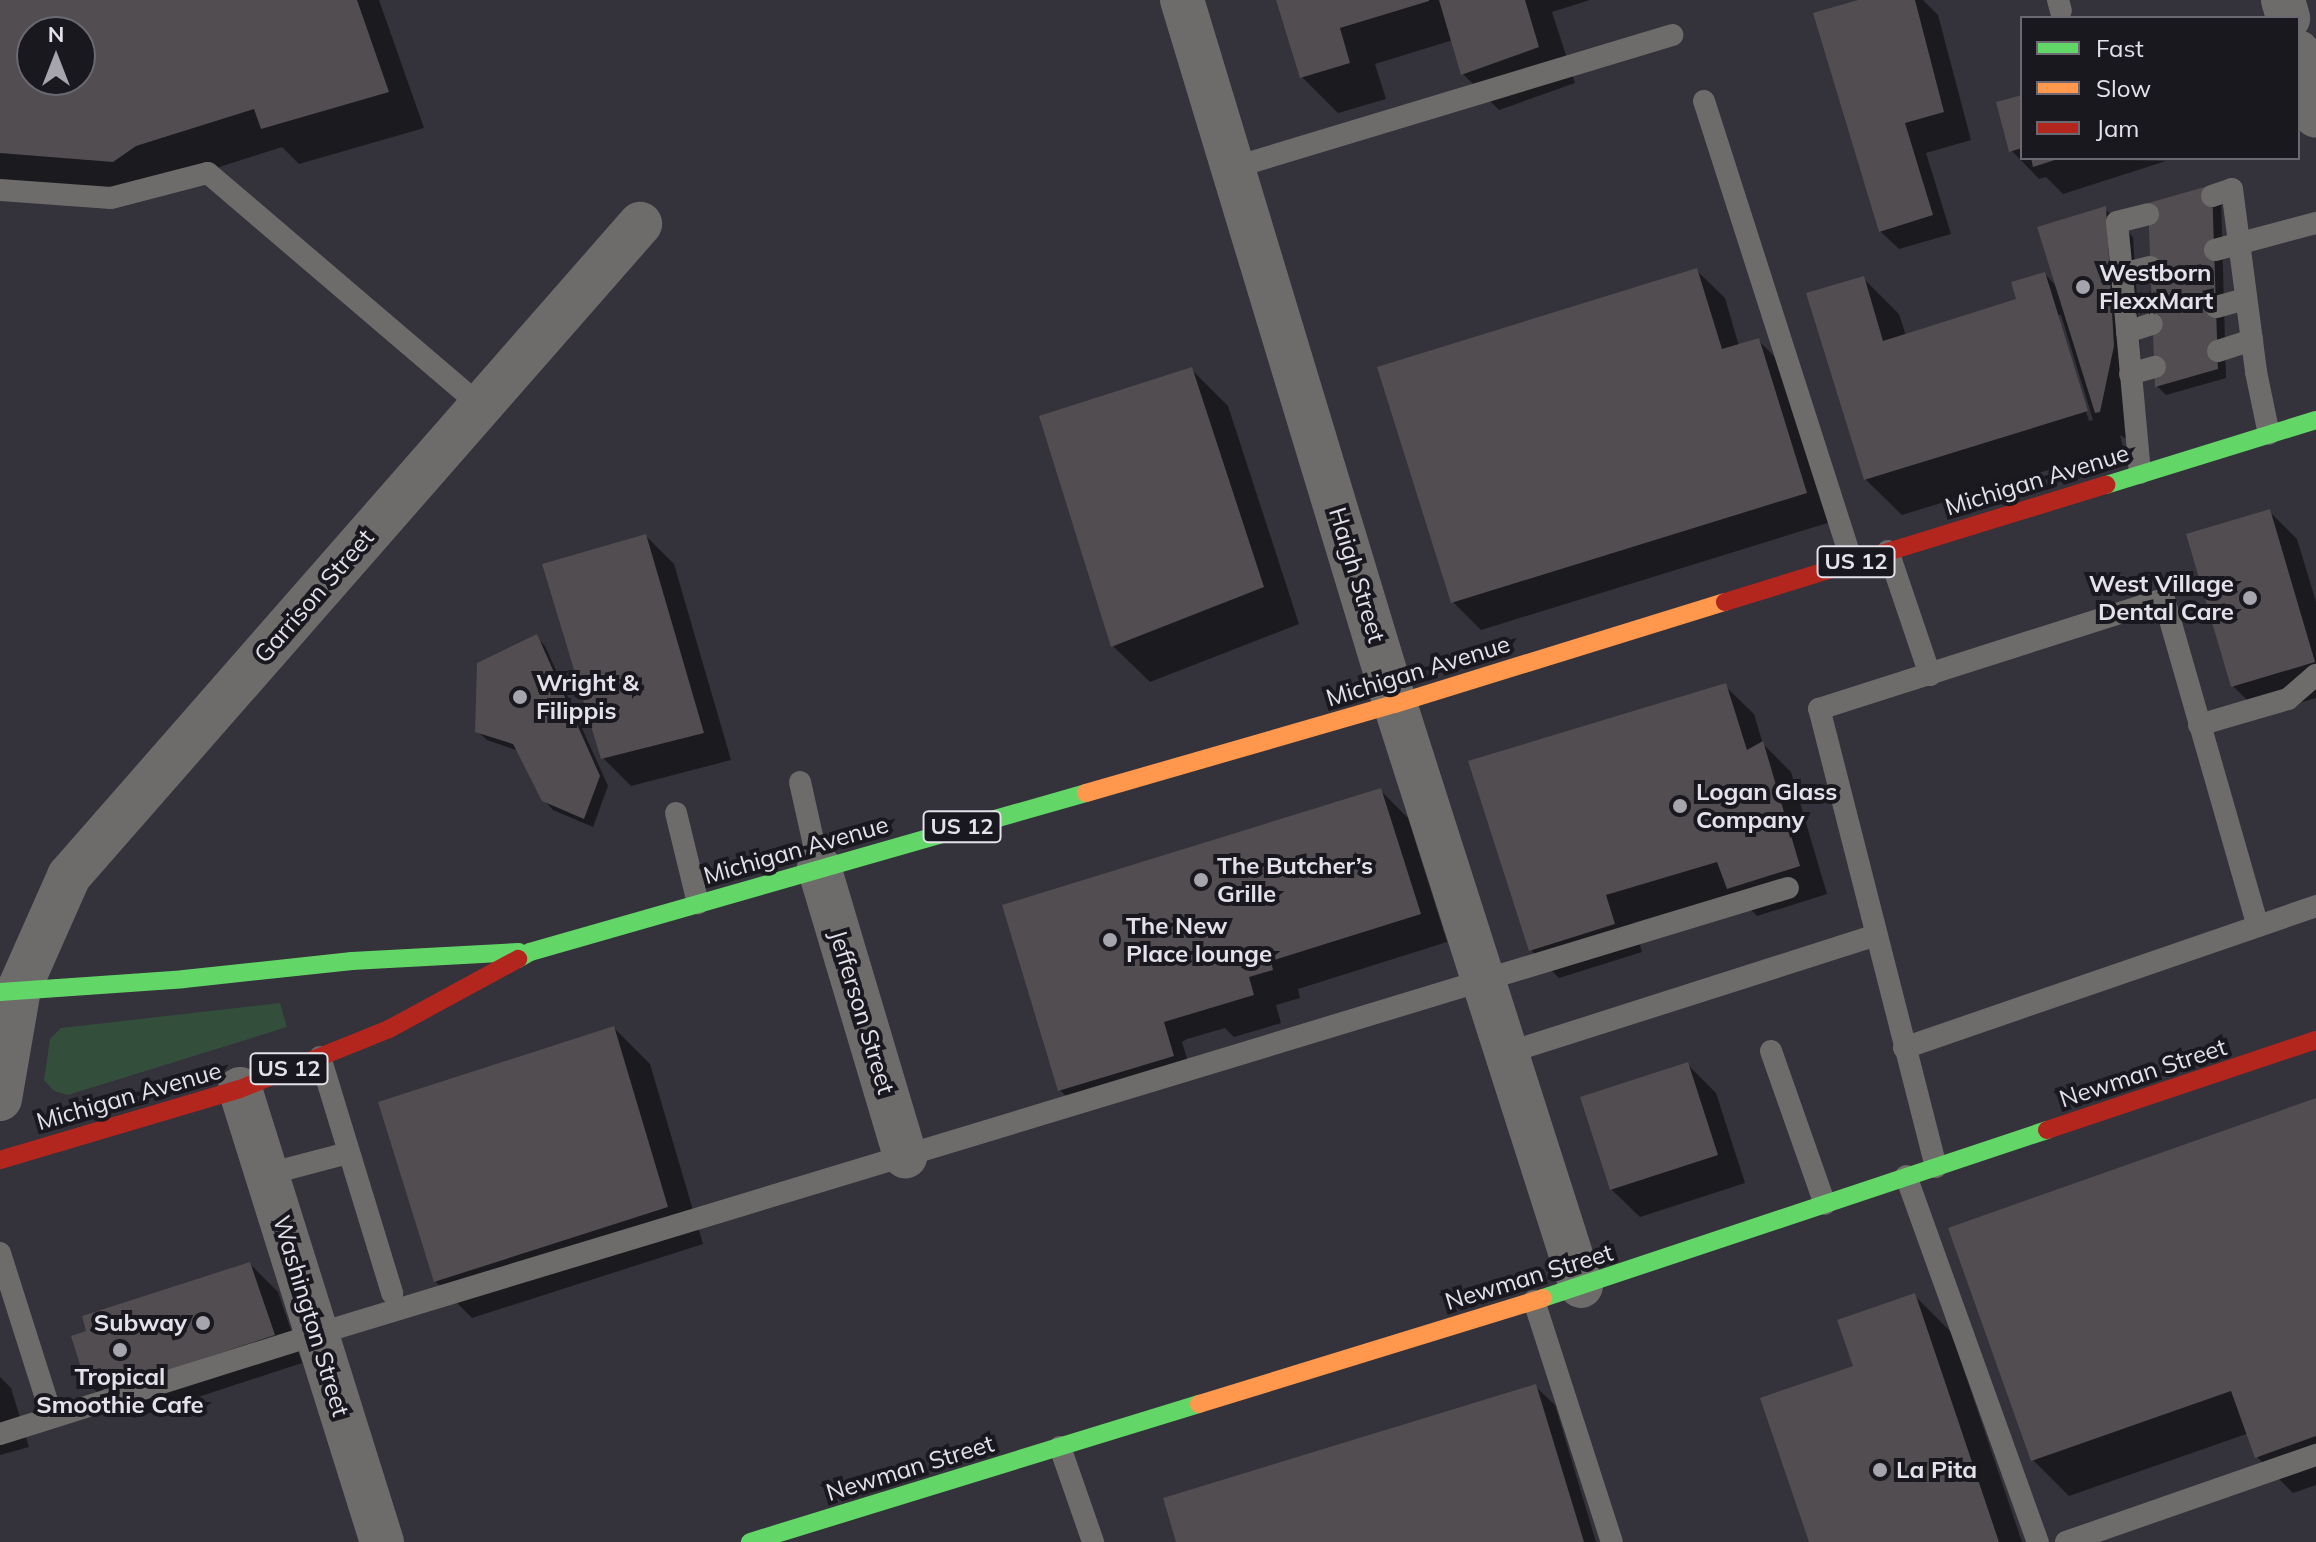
<!DOCTYPE html>
<meta charset="utf-8">
<style>
body{margin:0}
#map{position:relative;width:2316px;height:1542px;overflow:hidden;background:#34323a;font-family:Mulish,sans-serif}
div>[style]{position:absolute}
.green>*{inset:0;background:#344e3c}
.shadow>*{inset:0;background:#0007}
.building>*{inset:0;background:#514d51}
.lane>*{height:22px;margin:-11px;padding:0 11px;transform-origin:11px;border-radius:11px;background:#6d6c6b}
.street>*{height:44px;margin:-22px;padding:0 22px;transform-origin:22px;border-radius:22px;background:#6d6c6b}
.fast>*{height:18px;margin:-9px;padding:0 9px;transform-origin:9px;border-radius:9px;background:#63d668}
.slow>*{height:18px;margin:-9px;padding:0 9px;transform-origin:9px;border-radius:9px;background:#ff974d}
.jam>*{height:18px;margin:-9px;padding:0 9px;transform-origin:9px;border-radius:9px;background:#b3261e}
.dots>*{width:22px;height:22px;translate:-50% -50%;box-sizing:border-box;border:4px solid #1a181f;border-radius:50%}
span{translate:-50% -50%;white-space:nowrap;text-align:center;line-height:1.15;-webkit-text-stroke:8px #1a181f;paint-order:stroke}
.shield-label span{padding:2px 6px;background:#1a181f;border:2px solid;border-radius:6px;-webkit-text-stroke-width:0}
.shield-label{font-size:22px;color:#e4e1eb;font-weight:700}
.poi-label{font-size:24px;color:#e4e1eb;font-weight:700}
.left{translate:0 -50%;text-align:left}
.right{translate:-100% -50%;text-align:right}
.street-label{font-size:24px;color:#e4e1eb}
.legend{position:absolute;left:2020px;top:16px;width:280px;height:144px;box-sizing:border-box;background:#1a181f;border:2px solid #6b6871;margin:0;padding:10px 14px;list-style:none;font-size:24px;color:#e4e1eb}
.legend li{display:flex;align-items:center;gap:16px;height:40px}
.legend b{width:40px;border:2px solid #6b6871}
.north{position:absolute;left:16px;top:16px;width:80px;height:80px;box-sizing:border-box;background:#1a181f;border:2px solid #6b6871;border-radius:50%;rotate:0deg;font-size:22px;font-weight:700;line-height:32px;text-align:center;color:#e4e1eb}
.north::after{content:'';display:block;margin:auto;width:28px;height:36px;background:#a6a4ad;clip-path:polygon(50% 0,100% 100%,50% 72%,0 100%)}
</style>
<div id="map">
<div class="green">
<div style="clip-path:polygon(280px 1003px,287px 1027px,68px 1095px,54px 1091px,44px 1080px,50px 1039px,61px 1028px)"></div>
</div>
<div class="shadow">
<div style="clip-path:polygon(evenodd,0 0,379px 0,424px 128px,299px 164px,282px 147px,173px 182px,150px 197px,0 186px,0 0,32px 32px,80px 32px,80px 80px,32px 80px,32px 32px)"></div>
<div style="clip-path:polygon(1278px 0,1590px 0,1552px 12px,1575px 83px,1499px 110px,1463px 74px,1453px 40px,1375px 64px,1386px 99px,1338px 113px,1302px 77px)"></div>
<div style="clip-path:polygon(1865px 0,1923px 0,1938px 15px,1971px 140px,1926px 153px,1951px 234px,1899px 249px,1880px 231px)"></div>
<div style="clip-path:polygon(2022px 97px,2022px 158px,2166px 161px,2063px 194px,2046px 177px,2039px 179px,2011px 150px)"></div>
<div style="clip-path:polygon(2221px 196px,2226px 378px,2166px 395px,2157px 386px,2150px 204px)"></div>
<div style="clip-path:polygon(evenodd,2105px 209px,2133px 237px,2142px 376px,2128px 440px,2120px 435px,2123px 447px,1902px 515px,1865px 479px,1863px 278px,1899px 314px,1906px 336px,2019px 301px,2045px 274px,2058px 288px,2105px 209px,2056px 315px,2061px 315px,2093px 420px,2089px 421px,2056px 315px)"></div>
<div style="clip-path:polygon(1696px 270px,1725px 298px,1739px 346px,1758px 340px,1786px 368px,1834px 521px,1481px 630px,1453px 602px)"></div>
<div style="clip-path:polygon(1192px 370px,1228px 406px,1299px 624px,1150px 682px,1113px 646px)"></div>
<div style="clip-path:polygon(2269px 511px,2297px 539px,2316px 602px,2316px 698px,2261px 714px,2233px 686px)"></div>
<div style="clip-path:polygon(646px 536px,674px 564px,731px 760px,631px 786px,603px 758px)"></div>
<div style="clip-path:polygon(536px 637px,545px 646px,608px 786px,593px 827px,553px 810px,544px 800px,519px 751px,487px 740px,477px 731px)"></div>
<div style="clip-path:polygon(1725px 686px,1754px 714px,1763px 744px,1791px 772px,1827px 894px,1757px 916px,1734px 893px,1633px 923px,1642px 952px,1559px 978px,1531px 950px)"></div>
<div style="clip-path:polygon(1380px 790px,1408px 818px,1447px 942px,1298px 989px,1300px 998px,1276px 1005px,1281px 1023px,1234px 1037px,1225px 1028px,1187px 1039px,1182px 1042px,1192px 1075px,1079px 1109px,1060px 1090px)"></div>
<div style="clip-path:polygon(614px 1028px,650px 1064px,703px 1244px,472px 1318px,435px 1281px)"></div>
<div style="clip-path:polygon(1688px 1065px,1716px 1093px,1745px 1183px,1640px 1217px,1611px 1189px)"></div>
<div style="clip-path:polygon(2316px 1100px,2316px 1485px,2293px 1493px,2257px 1457px,2249px 1433px,2069px 1496px,2033px 1460px)"></div>
<div style="clip-path:polygon(250px 1264px,278px 1292px,302px 1363px,134px 1418px,124px 1409px,116px 1411px,88px 1383px)"></div>
<div style="clip-path:polygon(1915px 1296px,1951px 1332px,2022px 1542px,1811px 1542px,1855px 1367px)"></div>
<div style="clip-path:polygon(0 1377px,11px 1388px,29px 1447px,0 1455px)"></div>
<div style="clip-path:polygon(1536px 1387px,1555px 1405px,1596px 1542px,1178px 1542px)"></div>
</div>
<div class="building">
<div style="clip-path:polygon(evenodd,0 0,357px 0,389px 92px,261px 129px,254px 109px,136px 146px,113px 162px,0 153px,0 0,32px 32px,80px 32px,80px 80px,32px 80px,32px 32px)"></div>
<div style="clip-path:polygon(1276px 0,1429px 0,1429px 1px,1340px 28px,1350px 63px,1300px 78px)"></div>
<div style="clip-path:polygon(1439px 0,1525px 0,1539px 47px,1461px 75px)"></div>
<div style="clip-path:polygon(1858px 0,1915px 0,1944px 112px,1905px 123px,1933px 215px,1879px 232px,1813px 13px)"></div>
<div style="clip-path:polygon(2022px 95px,2022px 148px,2009px 152px,1996px 102px)"></div>
<div style="clip-path:polygon(2031px 158px,2058px 158px,2058px 159px,2033px 167px)"></div>
<div style="clip-path:polygon(2212px 185px,2218px 369px,2155px 387px,2148px 203px)"></div>
<div style="clip-path:polygon(2106px 206px,2114px 346px,2100px 412px,2095px 413px,2037px 227px)"></div>
<div style="clip-path:polygon(1697px 268px,1722px 349px,1759px 338px,1807px 493px,1451px 603px,1377px 367px)"></div>
<div style="clip-path:polygon(2045px 272px,2088px 411px,1864px 480px,1806px 293px,1864px 276px,1883px 341px,2016px 299px,2011px 282px)"></div>
<div style="clip-path:polygon(1192px 367px,1264px 587px,1111px 647px,1039px 416px)"></div>
<div style="clip-path:polygon(2270px 509px,2315px 662px,2231px 687px,2186px 534px)"></div>
<div style="clip-path:polygon(646px 534px,704px 733px,601px 759px,542px 564px)"></div>
<div style="clip-path:polygon(537px 634px,600px 776px,584px 819px,542px 801px,513px 744px,475px 732px,477px 663px)"></div>
<div style="clip-path:polygon(1726px 683px,1747px 750px,1763px 741px,1800px 866px,1727px 889px,1717px 862px,1606px 895px,1615px 924px,1529px 951px,1468px 761px)"></div>
<div style="clip-path:polygon(1381px 788px,1421px 914px,1271px 961px,1273px 970px,1249px 977px,1254px 995px,1164px 1022px,1174px 1056px,1058px 1091px,1002px 905px)"></div>
<div style="clip-path:polygon(614px 1026px,668px 1207px,434px 1282px,378px 1102px)"></div>
<div style="clip-path:polygon(1688px 1062px,1718px 1155px,1610px 1190px,1580px 1097px)"></div>
<div style="clip-path:polygon(2316px 1098px,2316px 1436px,2255px 1458px,2231px 1391px,2031px 1461px,1948px 1228px)"></div>
<div style="clip-path:polygon(250px 1262px,275px 1335px,104px 1391px,100px 1380px,86px 1384px,71px 1336px,86px 1331px,82px 1316px)"></div>
<div style="clip-path:polygon(1915px 1293px,1999px 1542px,1809px 1542px,1760px 1398px,1853px 1366px,1837px 1320px)"></div>
<div style="clip-path:polygon(1536px 1384px,1584px 1542px,1176px 1542px,1163px 1498px)"></div>
</div>
<div class="lane">
<div style="left:2058px;top:0;width:11px;rotate:75deg"></div>
<div style="left:1704px;top:101px;width:485px;rotate:72.2deg"></div>
<div style="left:1232px;top:168px;width:460px;rotate:-16.8deg"></div>
<div style="left:0;top:190px;width:111px;rotate:4.1deg"></div>
<div style="left:111px;top:198px;width:100px;rotate:-14.5deg"></div>
<div style="left:208px;top:173px;width:359px;rotate:40.5deg"></div>
<div style="left:2212px;top:196px;width:21px;rotate:-19deg"></div>
<div style="left:2232px;top:189px;width:185px;rotate:82.5deg"></div>
<div style="left:2256px;top:372px;width:63px;rotate:78.2deg"></div>
<div style="left:2215px;top:250px;width:105px;rotate:-15deg"></div>
<div style="left:2122px;top:274px;width:52px;rotate:-95.5deg"></div>
<div style="left:2117px;top:222px;width:32px;rotate:-14deg"></div>
<div style="left:2216px;top:307px;width:31px;rotate:-15deg"></div>
<div style="left:2127px;top:332px;width:26px;rotate:-18deg"></div>
<div style="left:2218px;top:351px;width:36px;rotate:-18deg"></div>
<div style="left:2130px;top:374px;width:26px;rotate:-16deg"></div>
<div style="left:2140px;top:473px;width:200px;rotate:-95.2deg"></div>
<div style="left:2122px;top:274px;width:29px;rotate:-14deg"></div>
<div style="left:1888px;top:551px;width:131px;rotate:71.3deg"></div>
<div style="left:2199px;top:725px;width:93px;rotate:-16.3deg"></div>
<div style="left:2288px;top:699px;width:37px;rotate:-41deg"></div>
<div style="left:800px;top:782px;width:87px;rotate:77.4deg"></div>
<div style="left:676px;top:813px;width:93px;rotate:76.3deg"></div>
<div style="left:1904px;top:1048px;width:436px;rotate:-19deg"></div>
<div style="left:1771px;top:1051px;width:162px;rotate:70.6deg"></div>
<div style="left:1507px;top:1053px;width:387px;rotate:-17.7deg"></div>
<div style="left:320px;top:1057px;width:247px;rotate:73deg"></div>
<div style="left:1936px;top:1167px;width:473px;rotate:-104.3deg"></div>
<div style="left:1819px;top:709px;width:362px;rotate:-17.7deg"></div>
<div style="left:2164px;top:599px;width:340px;rotate:74deg"></div>
<div style="left:268px;top:1174px;width:83px;rotate:-14.7deg"></div>
<div style="left:1906px;top:1176px;width:389px;rotate:70.2deg"></div>
<div style="left:0;top:1253px;width:172px;rotate:72.4deg"></div>
<div style="left:1534px;top:1301px;width:253px;rotate:72.1deg"></div>
<div style="left:0;top:1434px;width:332px;rotate:-17.5deg"></div>
<div style="left:317px;top:1334px;width:1537px;rotate:-16.87deg"></div>
<div style="left:1060px;top:1447px;width:101px;rotate:70.8deg"></div>
<div style="left:2066px;top:1542px;width:265px;rotate:-19.2deg"></div>
</div>
<div class="street">
<div style="left:1182px;top:0;width:736px;rotate:73.17deg"></div>
<div style="left:1395px;top:704px;width:611px;rotate:72.28deg"></div>
<div style="left:2283px;top:0;width:19px;rotate:74deg"></div>
<div style="left:2298px;top:52px;width:66px;rotate:74.3deg"></div>
<div style="left:819px;top:867px;width:302px;rotate:73.4deg"></div>
<div style="left:240px;top:1089px;width:475px;rotate:72.6deg"></div>
<div style="left:0;top:1099px;width:112px;rotate:-80.2deg"></div>
<div style="left:19px;top:989px;width:124px;rotate:-66.1deg"></div>
<div style="left:69px;top:876px;width:867px;rotate:-48.79deg"></div>
</div>
<div class="fast">
<div style="left:2106px;top:485px;width:220px;rotate:-17.2deg"></div>
<div style="left:518px;top:959px;width:14px;rotate:-30deg"></div>
<div style="left:530px;top:952px;width:578px;rotate:-15.96deg"></div>
<div style="left:0;top:992px;width:184px;rotate:-4deg"></div>
<div style="left:184px;top:979px;width:169px;rotate:-6.1deg"></div>
<div style="left:352px;top:961px;width:167px;rotate:-3.1deg"></div>
<div style="left:1543px;top:1298px;width:531px;rotate:-18.43deg"></div>
<div style="left:750px;top:1542px;width:470px;rotate:-17.1deg"></div>
</div>
<div class="slow">
<div style="left:1086px;top:793px;width:322px;rotate:-16.1deg"></div>
<div style="left:1395px;top:704px;width:345px;rotate:-17.2deg"></div>
<div style="left:1199px;top:1404px;width:360px;rotate:-17.1deg"></div>
</div>
<div class="jam">
<div style="left:1725px;top:602px;width:399px;rotate:-17.1deg"></div>
<div style="left:2047px;top:1130px;width:284px;rotate:-18.5deg"></div>
<div style="left:0;top:1160px;width:250px;rotate:-16.5deg"></div>
<div style="left:240px;top:1089px;width:161px;rotate:-21.9deg"></div>
<div style="left:389px;top:1029px;width:147px;rotate:-28.5deg"></div>
</div>
<div class="dots">
<div style="left:2083px;top:287px;background:#a6a4ad"></div>
<div style="left:2250px;top:598px;background:#a6a4ad"></div>
<div style="left:520px;top:697px;background:#a6a4ad"></div>
<div style="left:1680px;top:806px;background:#a6a4ad"></div>
<div style="left:1201px;top:880px;background:#a6a4ad"></div>
<div style="left:1110px;top:940px;background:#a6a4ad"></div>
<div style="left:203px;top:1323px;background:#a6a4ad"></div>
<div style="left:120px;top:1350px;background:#a6a4ad"></div>
<div style="left:1880px;top:1470px;background:#a6a4ad"></div>
</div>
<div class="shield-label">
<span style="left:1856px;top:562px">US 12</span>
<span style="left:962px;top:827px">US 12</span>
<span style="left:289px;top:1069px">US 12</span>
</div>
<div class="poi-label">
<span class="left" style="left:2099px;top:287px">Westborn<br>FlexxMart</span>
<span class="right" style="left:2234px;top:598px">West Village<br>Dental Care</span>
<span class="left" style="left:536px;top:697px">Wright &amp;<br>Filippis</span>
<span class="left" style="left:1696px;top:806px">Logan Glass<br>Company</span>
<span class="left" style="left:1217px;top:880px">The Butcher’s<br>Grille</span>
<span class="left" style="left:1126px;top:940px">The New<br>Place lounge</span>
<span class="right" style="left:187px;top:1323px">Subway</span>
<span style="left:120px;top:1391px">Tropical<br>Smoothie Cafe</span>
<span class="left" style="left:1896px;top:1470px">La Pita</span>
</div>
<div class="street-label">
<span style="left:2037px;top:480px;rotate:-17deg">Michigan Avenue</span>
<span style="left:1357px;top:575px;rotate:73deg">Haigh Street</span>
<span style="left:314px;top:596px;rotate:-49deg">Garrison Street</span>
<span style="left:1418px;top:671px;rotate:-17deg">Michigan Avenue</span>
<span style="left:796px;top:850px;rotate:-16deg">Michigan Avenue</span>
<span style="left:862px;top:1012px;rotate:73deg">Jefferson Street</span>
<span style="left:2143px;top:1073px;rotate:-18deg">Newman Street</span>
<span style="left:129px;top:1096px;rotate:-16deg">Michigan Avenue</span>
<span style="left:1529px;top:1277px;rotate:-17deg">Newman Street</span>
<span style="left:311px;top:1316px;rotate:73deg">Washington Street</span>
<span style="left:910px;top:1468px;rotate:-17deg">Newman Street</span>
</div>
<ul class="legend">
<li><b style="height:10px;background:#63d668"></b>Fast</li>
<li><b style="height:10px;background:#ff974d"></b>Slow</li>
<li><b style="height:10px;background:#b3261e"></b>Jam</li>
</ul>
<div class="north">N</div>
</div>
